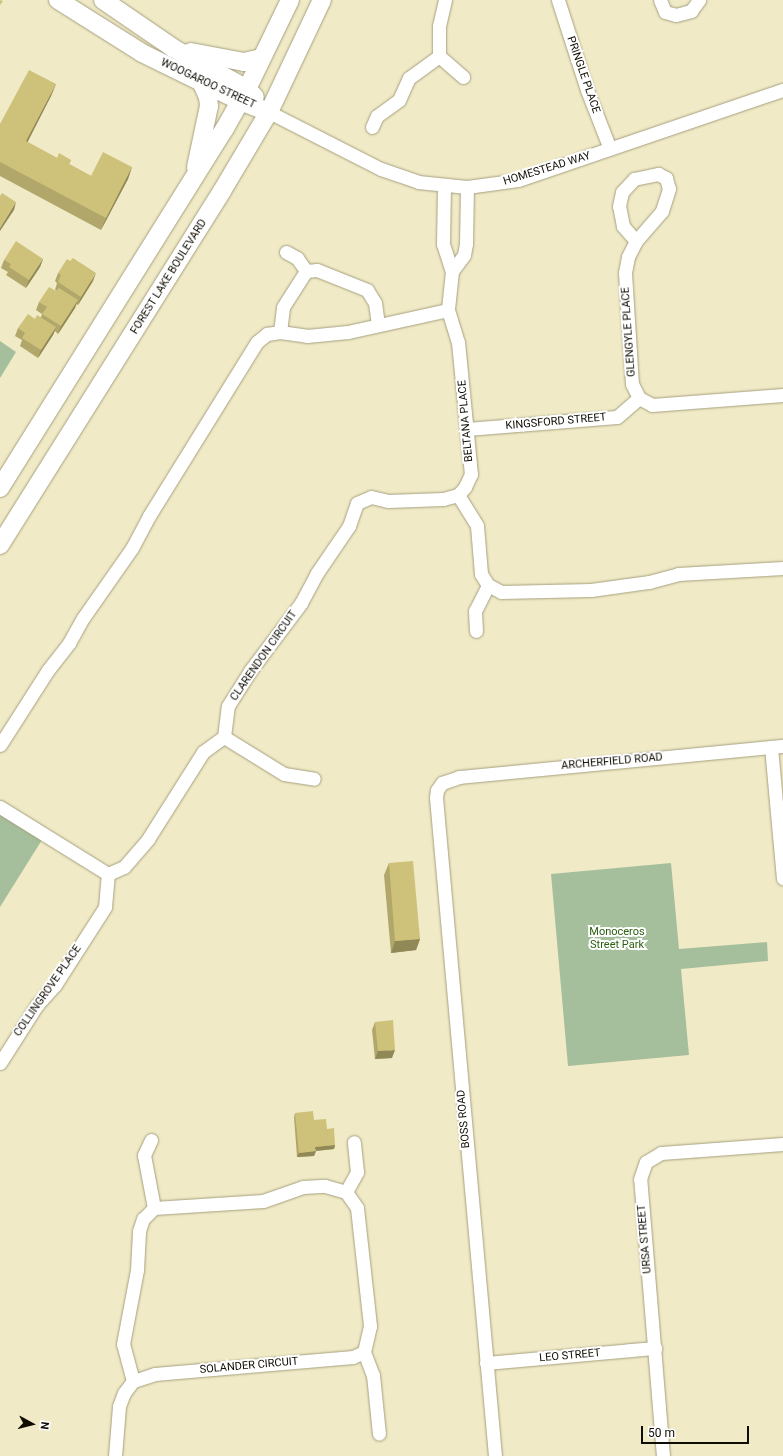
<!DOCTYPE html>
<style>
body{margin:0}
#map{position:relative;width:783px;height:1456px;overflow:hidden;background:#f0eac7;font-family:Roboto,sans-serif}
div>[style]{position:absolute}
.green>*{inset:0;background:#a5bf9c}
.roads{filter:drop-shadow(0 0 1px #a6a07f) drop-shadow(0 0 1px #a6a07f)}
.street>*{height:13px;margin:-6.5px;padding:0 6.5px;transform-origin:6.5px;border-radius:6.5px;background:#fff}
.secondary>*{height:18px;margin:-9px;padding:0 9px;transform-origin:9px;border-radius:9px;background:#fff}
.wall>*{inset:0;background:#b1a76a}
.shaded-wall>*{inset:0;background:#908856}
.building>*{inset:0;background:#cec27b}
span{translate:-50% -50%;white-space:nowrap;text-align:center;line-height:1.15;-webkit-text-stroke:4px #fff;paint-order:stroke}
.street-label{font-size:11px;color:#0f0d03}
.park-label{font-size:11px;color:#2a600f}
.north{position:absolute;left:12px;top:1404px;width:40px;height:40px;-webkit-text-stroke:3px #fff;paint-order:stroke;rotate:97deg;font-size:11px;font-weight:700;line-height:16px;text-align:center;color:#0f0d03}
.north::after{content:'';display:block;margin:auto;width:14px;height:18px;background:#0f0d03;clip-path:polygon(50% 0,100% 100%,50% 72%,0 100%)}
.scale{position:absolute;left:641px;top:1426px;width:108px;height:18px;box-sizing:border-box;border:2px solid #0f0d03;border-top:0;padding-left:5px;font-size:12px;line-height:14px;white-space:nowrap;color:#0f0d03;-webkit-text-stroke:3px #fff;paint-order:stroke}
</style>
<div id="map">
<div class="green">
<div style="clip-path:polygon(0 341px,16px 352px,0 378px)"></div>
<div style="clip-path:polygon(0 807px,45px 835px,0 907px)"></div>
<div style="clip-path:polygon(671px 863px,679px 949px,767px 942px,768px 961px,681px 969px,689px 1055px,568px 1066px,551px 874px)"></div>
</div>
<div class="roads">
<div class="street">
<div style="left:558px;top:0;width:95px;rotate:72.1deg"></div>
<div style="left:587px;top:90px;width:63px;rotate:68.7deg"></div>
<div style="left:660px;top:0;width:13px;rotate:67deg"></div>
<div style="left:665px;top:12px;width:11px;rotate:15deg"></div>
<div style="left:676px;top:15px;width:16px;rotate:-15deg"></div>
<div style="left:691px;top:11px;width:14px;rotate:-54deg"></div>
<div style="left:439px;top:56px;width:30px;rotate:-90deg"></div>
<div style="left:439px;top:26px;width:27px;rotate:-77deg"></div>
<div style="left:269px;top:112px;width:126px;rotate:27deg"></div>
<div style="left:381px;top:169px;width:39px;rotate:19deg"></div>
<div style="left:418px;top:182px;width:49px;rotate:5.8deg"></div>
<div style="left:467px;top:187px;width:51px;rotate:-7.8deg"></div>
<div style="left:518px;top:180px;width:280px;rotate:-18.8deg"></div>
<div style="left:372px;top:127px;width:12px;rotate:-66deg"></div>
<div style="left:377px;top:116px;width:27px;rotate:-36deg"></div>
<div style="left:399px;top:100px;width:24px;rotate:-66deg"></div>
<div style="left:409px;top:78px;width:37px;rotate:-36deg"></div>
<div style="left:439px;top:56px;width:32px;rotate:41deg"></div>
<div style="left:658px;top:174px;width:9px;rotate:27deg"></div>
<div style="left:666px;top:178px;width:11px;rotate:75deg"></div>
<div style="left:669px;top:189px;width:23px;rotate:108deg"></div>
<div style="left:662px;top:211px;width:40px;rotate:131deg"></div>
<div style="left:636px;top:241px;width:20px;rotate:-131deg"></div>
<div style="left:623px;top:226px;width:20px;rotate:-101deg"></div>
<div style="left:619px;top:206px;width:14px;rotate:-78deg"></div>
<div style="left:622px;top:192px;width:18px;rotate:-47deg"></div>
<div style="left:634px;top:179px;width:25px;rotate:-12deg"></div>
<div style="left:444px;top:186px;width:58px;rotate:91deg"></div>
<div style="left:443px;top:244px;width:28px;rotate:72deg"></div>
<div style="left:452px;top:271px;width:39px;rotate:96deg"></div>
<div style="left:448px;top:310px;width:34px;rotate:73deg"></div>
<div style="left:458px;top:342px;width:133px;rotate:84.4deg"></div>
<div style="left:471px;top:474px;width:14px;rotate:115deg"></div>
<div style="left:465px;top:487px;width:11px;rotate:131deg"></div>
<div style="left:636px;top:241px;width:18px;rotate:117deg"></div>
<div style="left:628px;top:257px;width:16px;rotate:101deg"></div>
<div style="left:625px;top:273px;width:111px;rotate:86.4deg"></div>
<div style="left:632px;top:384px;width:16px;rotate:63deg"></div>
<div style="left:639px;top:398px;width:15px;rotate:28deg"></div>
<div style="left:652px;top:405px;width:131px;rotate:-4.4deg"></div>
<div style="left:286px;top:252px;width:13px;rotate:29deg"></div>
<div style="left:297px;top:258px;width:16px;rotate:55deg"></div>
<div style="left:452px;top:271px;width:20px;rotate:-53deg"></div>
<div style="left:464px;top:255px;width:11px;rotate:-80deg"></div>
<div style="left:466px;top:244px;width:57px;rotate:-89deg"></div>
<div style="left:280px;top:332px;width:25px;rotate:-83deg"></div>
<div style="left:283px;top:307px;width:43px;rotate:-57.4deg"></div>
<div style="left:306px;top:271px;width:11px;rotate:-5deg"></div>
<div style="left:317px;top:270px;width:54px;rotate:21.8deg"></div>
<div style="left:367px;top:290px;width:15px;rotate:58deg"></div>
<div style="left:375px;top:303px;width:21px;rotate:82deg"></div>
<div style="left:467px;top:429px;width:150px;rotate:-4.6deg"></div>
<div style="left:617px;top:417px;width:29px;rotate:-41deg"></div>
<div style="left:458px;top:495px;width:36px;rotate:58deg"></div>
<div style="left:477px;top:526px;width:48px;rotate:85.2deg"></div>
<div style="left:481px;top:574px;width:13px;rotate:58deg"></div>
<div style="left:488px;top:585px;width:15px;rotate:28deg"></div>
<div style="left:501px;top:592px;width:90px;rotate:-1.3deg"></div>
<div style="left:591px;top:590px;width:59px;rotate:-7.9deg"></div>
<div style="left:649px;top:582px;width:30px;rotate:-15deg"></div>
<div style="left:678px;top:574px;width:105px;rotate:-3.3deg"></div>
<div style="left:476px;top:631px;width:20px;rotate:-93deg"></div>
<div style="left:475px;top:611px;width:29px;rotate:-63deg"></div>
<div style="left:224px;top:737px;width:70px;rotate:31.7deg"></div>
<div style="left:284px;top:774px;width:30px;rotate:9deg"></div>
<div style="left:0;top:745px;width:89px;rotate:-57.4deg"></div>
<div style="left:48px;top:670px;width:34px;rotate:-52deg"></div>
<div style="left:69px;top:643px;width:29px;rotate:-61deg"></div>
<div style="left:83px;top:618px;width:85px;rotate:-55deg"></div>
<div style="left:132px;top:548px;width:36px;rotate:-62deg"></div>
<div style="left:149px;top:516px;width:205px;rotate:-58.2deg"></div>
<div style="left:257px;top:342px;width:13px;rotate:-39deg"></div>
<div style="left:267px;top:334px;width:13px;rotate:-9deg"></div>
<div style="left:280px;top:332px;width:27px;rotate:8deg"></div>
<div style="left:307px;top:336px;width:41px;rotate:-5.6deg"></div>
<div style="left:348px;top:332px;width:102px;rotate:-12.4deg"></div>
<div style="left:771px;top:747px;width:132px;rotate:84.8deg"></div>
<div style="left:0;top:807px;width:127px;rotate:31.8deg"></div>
<div style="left:108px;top:874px;width:17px;rotate:-24deg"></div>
<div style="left:124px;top:867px;width:37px;rotate:-49deg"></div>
<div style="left:148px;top:839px;width:103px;rotate:-57.7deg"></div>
<div style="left:203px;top:752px;width:26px;rotate:-36deg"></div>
<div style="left:224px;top:737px;width:31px;rotate:-83deg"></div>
<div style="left:228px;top:706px;width:41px;rotate:-57.8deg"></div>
<div style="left:250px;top:671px;width:85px;rotate:-53.1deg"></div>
<div style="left:301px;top:603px;width:34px;rotate:-62deg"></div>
<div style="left:317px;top:573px;width:57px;rotate:-55.8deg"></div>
<div style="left:349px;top:526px;width:24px;rotate:-71deg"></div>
<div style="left:357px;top:503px;width:15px;rotate:-23deg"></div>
<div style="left:371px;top:497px;width:17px;rotate:13deg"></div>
<div style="left:388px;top:501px;width:55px;rotate:-2.1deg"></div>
<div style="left:443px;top:499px;width:16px;rotate:-15deg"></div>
<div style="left:0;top:1063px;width:69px;rotate:-57.5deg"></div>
<div style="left:37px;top:1005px;width:27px;rotate:-48deg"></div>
<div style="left:55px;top:985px;width:93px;rotate:-57.3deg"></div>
<div style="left:105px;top:907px;width:33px;rotate:-85deg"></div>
<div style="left:151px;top:1140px;width:17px;rotate:115deg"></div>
<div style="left:144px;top:1155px;width:54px;rotate:79.3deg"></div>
<div style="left:325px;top:1186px;width:22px;rotate:16deg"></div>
<div style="left:346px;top:1192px;width:19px;rotate:55deg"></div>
<div style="left:357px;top:1208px;width:119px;rotate:83.7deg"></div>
<div style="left:370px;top:1326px;width:27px;rotate:103deg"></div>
<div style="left:364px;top:1352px;width:12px;rotate:156deg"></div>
<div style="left:353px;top:1357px;width:199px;rotate:175.1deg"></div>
<div style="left:155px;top:1374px;width:23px;rotate:162deg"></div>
<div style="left:133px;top:1381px;width:38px;rotate:-105deg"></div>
<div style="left:123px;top:1344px;width:75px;rotate:-79.3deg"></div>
<div style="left:137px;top:1270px;width:39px;rotate:-87deg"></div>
<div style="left:139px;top:1231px;width:13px;rotate:-72deg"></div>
<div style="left:143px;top:1219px;width:16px;rotate:-45deg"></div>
<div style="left:154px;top:1208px;width:109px;rotate:-3.7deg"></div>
<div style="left:263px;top:1201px;width:42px;rotate:-19.3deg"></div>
<div style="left:303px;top:1187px;width:22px;rotate:-3deg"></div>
<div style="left:346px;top:1192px;width:23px;rotate:-61deg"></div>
<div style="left:357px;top:1172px;width:30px;rotate:-96deg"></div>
<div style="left:364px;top:1352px;width:25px;rotate:69deg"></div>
<div style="left:373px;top:1375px;width:59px;rotate:84.2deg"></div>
<div style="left:486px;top:1363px;width:170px;rotate:-5.1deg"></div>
<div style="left:115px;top:1456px;width:50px;rotate:-85.4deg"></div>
<div style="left:119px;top:1406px;width:14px;rotate:-69deg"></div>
<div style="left:124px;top:1393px;width:15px;rotate:-53deg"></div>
<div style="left:495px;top:1456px;width:661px;rotate:-95.12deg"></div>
<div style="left:436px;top:798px;width:8px;rotate:-83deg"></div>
<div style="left:437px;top:790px;width:9px;rotate:-54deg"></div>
<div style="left:442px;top:783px;width:18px;rotate:-19deg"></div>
<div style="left:459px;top:777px;width:325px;rotate:-5.5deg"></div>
<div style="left:663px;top:1456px;width:278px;rotate:-94.7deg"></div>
<div style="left:640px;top:1179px;width:18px;rotate:-71deg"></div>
<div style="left:646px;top:1162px;width:17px;rotate:-31deg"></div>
<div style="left:661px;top:1153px;width:122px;rotate:-4.2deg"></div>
</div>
<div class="secondary">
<div style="left:58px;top:0;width:99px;rotate:32.2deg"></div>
<div style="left:142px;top:53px;width:109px;rotate:26.1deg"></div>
<div style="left:240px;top:101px;width:31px;rotate:21deg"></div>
<div style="left:103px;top:0;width:85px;rotate:34.4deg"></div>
<div style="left:173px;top:48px;width:85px;rotate:29deg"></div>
<div style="left:247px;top:89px;width:11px;rotate:45deg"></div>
<div style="left:191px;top:52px;width:54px;rotate:10.7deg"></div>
<div style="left:244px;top:62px;width:18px;rotate:-13deg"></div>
<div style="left:196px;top:167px;width:62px;rotate:-78deg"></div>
<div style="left:209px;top:106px;width:9px;rotate:-96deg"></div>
<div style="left:208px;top:97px;width:17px;rotate:-114deg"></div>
<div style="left:0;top:488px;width:422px;rotate:-58deg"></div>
<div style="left:224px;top:130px;width:47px;rotate:-60.7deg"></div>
<div style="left:247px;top:89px;width:99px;rotate:-64.2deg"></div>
<div style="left:0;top:545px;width:418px;rotate:-57.9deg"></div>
<div style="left:222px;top:191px;width:92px;rotate:-59.3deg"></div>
<div style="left:269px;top:112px;width:124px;rotate:-64.7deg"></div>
</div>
</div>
<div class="wall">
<div style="clip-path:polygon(56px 84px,51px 96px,27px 142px,57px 158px,71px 160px,69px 164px,91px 176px,132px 167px,128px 179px,101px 230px,0 176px,0 124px)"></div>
<div style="clip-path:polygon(43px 259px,40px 267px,26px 288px,6px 275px,8px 272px,1px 268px,4px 260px)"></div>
<div style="clip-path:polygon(58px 273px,93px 281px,78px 305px,76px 304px,75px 308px,58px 334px,55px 331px,53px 335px,38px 358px,20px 346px,22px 340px,15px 336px,18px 328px,35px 319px,41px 317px,42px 314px,36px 310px,39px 302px,57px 291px,55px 290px,57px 283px,55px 281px)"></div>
<div style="clip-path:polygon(389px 863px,420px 939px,416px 950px,391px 953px,384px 875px)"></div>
<div style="clip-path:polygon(375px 1022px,392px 1058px,375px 1059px,372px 1030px)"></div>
<div style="clip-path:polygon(295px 1113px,314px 1120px,327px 1129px,335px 1145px,334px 1149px,316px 1151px,314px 1156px,297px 1157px,294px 1117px)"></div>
</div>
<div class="shaded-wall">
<div style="clip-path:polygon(56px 84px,51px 96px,22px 153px,26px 141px)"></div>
<div style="clip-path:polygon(132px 167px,128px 179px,101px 230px,106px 218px)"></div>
<div style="clip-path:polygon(16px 202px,14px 210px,0 231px,0 228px)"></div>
<div style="clip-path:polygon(43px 259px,40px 267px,26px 288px,29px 280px)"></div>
<div style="clip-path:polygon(96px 273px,93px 281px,78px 305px,81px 297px)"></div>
<div style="clip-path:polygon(78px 300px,75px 308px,58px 334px,61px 326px)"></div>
<div style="clip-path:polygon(56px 327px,53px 335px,38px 358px,41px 350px)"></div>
<div style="clip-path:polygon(420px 939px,416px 950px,391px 953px,395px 941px)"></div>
<div style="clip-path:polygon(395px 1050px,392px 1058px,375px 1059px,378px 1051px)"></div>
<div style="clip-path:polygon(335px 1145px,334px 1149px,314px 1151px,315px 1147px)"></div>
<div style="clip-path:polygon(316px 1151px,314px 1156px,297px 1157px,299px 1153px)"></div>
</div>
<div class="building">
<div style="clip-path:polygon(0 0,3px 1px,0 5px)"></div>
<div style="clip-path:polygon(29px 70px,56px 84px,26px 141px,57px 158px,59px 153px,71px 160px,69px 164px,91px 176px,103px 152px,132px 167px,106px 218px,0 162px,0 124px)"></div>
<div style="clip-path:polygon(2px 193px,16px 202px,0 228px,0 196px)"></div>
<div style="clip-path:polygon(16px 241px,43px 259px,29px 280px,9px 267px,11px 264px,4px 260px)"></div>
<div style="clip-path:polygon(73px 258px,96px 273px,81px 297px,58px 282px,61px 275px,58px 273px,67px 259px,70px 261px)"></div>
<div style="clip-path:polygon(49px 287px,56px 291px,59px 288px,78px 300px,61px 326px,42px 314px,47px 307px,39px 302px)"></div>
<div style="clip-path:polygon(28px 314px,35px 319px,37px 315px,56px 327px,41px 350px,22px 338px,25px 333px,18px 328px)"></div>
<div style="clip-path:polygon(413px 861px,420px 939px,395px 941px,389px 863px)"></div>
<div style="clip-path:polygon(393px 1020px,395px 1050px,378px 1051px,375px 1022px)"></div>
<div style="clip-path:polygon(313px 1111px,314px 1120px,326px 1119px,327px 1129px,334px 1128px,335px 1145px,315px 1147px,316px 1151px,299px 1153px,295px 1113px)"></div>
</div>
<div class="street-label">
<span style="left:583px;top:75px;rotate:71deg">PRINGLE PLACE</span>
<span style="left:208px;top:84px;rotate:25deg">WOOGAROO STREET</span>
<span style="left:547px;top:169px;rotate:-17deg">HOMESTEAD WAY</span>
<span style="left:169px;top:277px;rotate:-58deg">FOREST LAKE BOULEVARD</span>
<span style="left:629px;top:332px;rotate:-94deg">GLENGYLE PLACE</span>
<span style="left:466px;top:421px;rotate:-95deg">BELTANA PLACE</span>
<span style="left:556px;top:422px;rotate:-5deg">KINGSFORD STREET</span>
<span style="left:264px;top:656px;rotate:-55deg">CLARENDON CIRCUIT</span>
<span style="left:612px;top:762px;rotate:-5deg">ARCHERFIELD ROAD</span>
<span style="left:48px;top:991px;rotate:-55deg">COLLINGROVE PLACE</span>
<span style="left:464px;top:1119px;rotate:-95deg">BOSS ROAD</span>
<span style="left:645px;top:1239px;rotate:-95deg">URSA STREET</span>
<span style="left:570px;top:1356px;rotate:-5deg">LEO STREET</span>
<span style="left:249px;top:1366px;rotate:-5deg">SOLANDER CIRCUIT</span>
</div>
<div class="park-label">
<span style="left:617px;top:939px">Monoceros<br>Street Park</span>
</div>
<div class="north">N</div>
<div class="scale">50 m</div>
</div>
